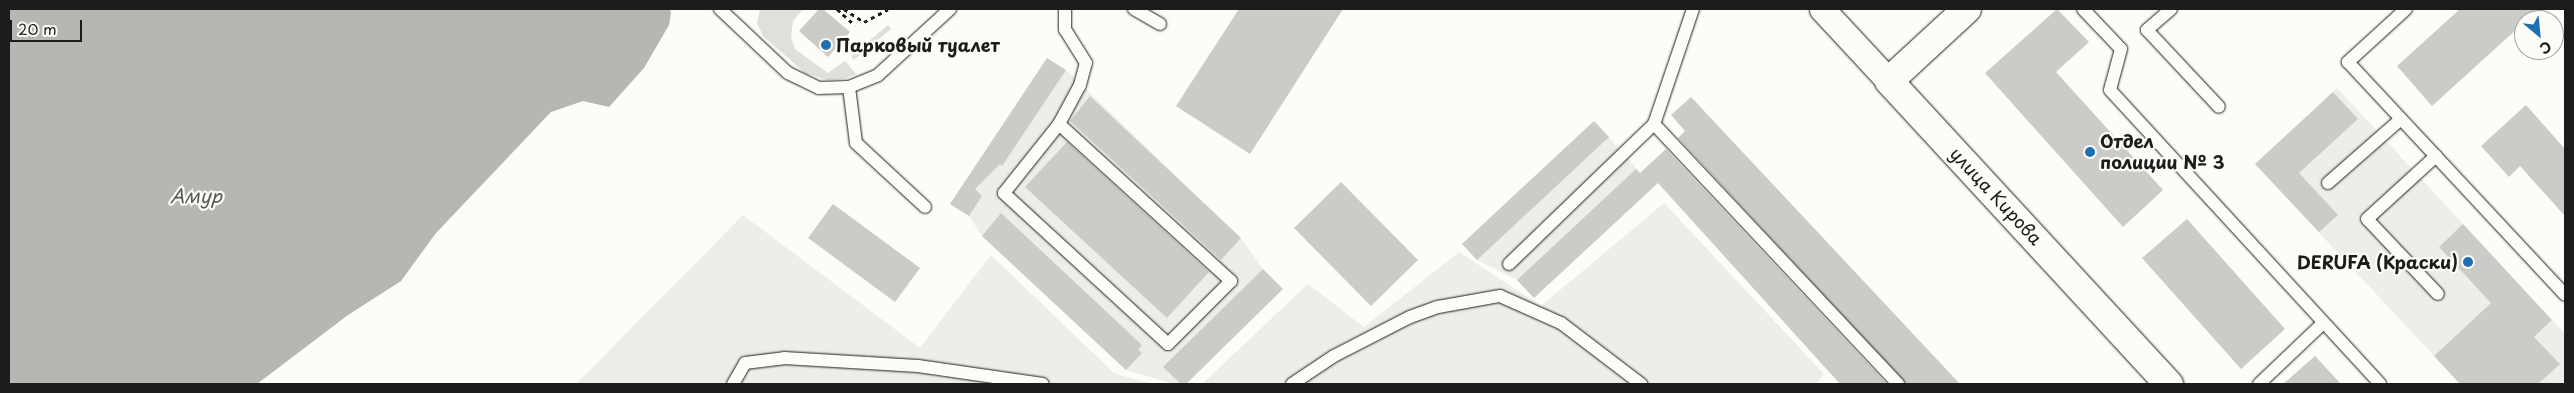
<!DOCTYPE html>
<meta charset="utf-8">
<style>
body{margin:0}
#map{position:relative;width:2574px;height:393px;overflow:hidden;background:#fdfcf7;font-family:"Playpen Sans",sans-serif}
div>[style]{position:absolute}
.built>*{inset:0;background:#eeede9}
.green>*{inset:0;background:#e0dfdb}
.water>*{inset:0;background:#b7b6b2}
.building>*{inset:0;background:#cccbc8}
.path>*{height:3px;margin-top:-1.5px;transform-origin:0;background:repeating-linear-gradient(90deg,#1c1c1c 0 4px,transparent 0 8px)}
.roads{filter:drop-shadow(0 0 1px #1c1c1c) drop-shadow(0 0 1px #1c1c1c)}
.service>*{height:12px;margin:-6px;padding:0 6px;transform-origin:6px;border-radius:6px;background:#fdfcf7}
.minor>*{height:25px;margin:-12.5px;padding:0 12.5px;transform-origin:12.5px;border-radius:12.5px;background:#fdfcf7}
.secondary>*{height:28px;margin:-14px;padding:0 14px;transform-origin:14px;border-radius:14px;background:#fdfcf7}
.dots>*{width:14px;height:14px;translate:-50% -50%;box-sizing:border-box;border:2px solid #fdfcf7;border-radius:50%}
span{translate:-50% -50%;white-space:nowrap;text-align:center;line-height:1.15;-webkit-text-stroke:4.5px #fdfcf7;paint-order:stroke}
.poi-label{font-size:18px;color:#1c1c1c;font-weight:700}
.left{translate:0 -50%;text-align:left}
.right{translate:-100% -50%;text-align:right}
.street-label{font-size:18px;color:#1c1c1c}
.water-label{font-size:19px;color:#5a5a58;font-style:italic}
.frame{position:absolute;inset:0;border:10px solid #1c1c1c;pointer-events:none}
.north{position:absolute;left:2514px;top:10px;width:50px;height:50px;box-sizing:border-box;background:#fdfcf7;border:1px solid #a3a29f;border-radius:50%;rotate:152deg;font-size:14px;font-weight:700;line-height:20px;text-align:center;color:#1c1c1c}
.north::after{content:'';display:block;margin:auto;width:18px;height:22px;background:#1f6fb2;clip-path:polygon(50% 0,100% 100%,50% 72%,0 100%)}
.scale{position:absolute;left:10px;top:20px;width:72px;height:22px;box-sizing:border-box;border:2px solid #1c1c1c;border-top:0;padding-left:6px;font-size:15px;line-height:18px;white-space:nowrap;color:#1c1c1c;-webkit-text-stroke:4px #fdfcf7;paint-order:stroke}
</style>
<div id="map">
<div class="built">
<div style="clip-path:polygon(1047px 58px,1066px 70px,1241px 238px,1263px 269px,1283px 289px,1186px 384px,1174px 384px,1126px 370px,982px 236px,969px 216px,950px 204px)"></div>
<div style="clip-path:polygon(2337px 88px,2516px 281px,2434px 356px,2255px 164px)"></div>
<div style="clip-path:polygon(1594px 121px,1653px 187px,1517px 280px,1477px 260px,1462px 244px)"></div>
<div style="clip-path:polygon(1664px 203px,1824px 374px,1816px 384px,1202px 384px,1308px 284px,1364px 327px,1459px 252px,1541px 306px)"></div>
<div style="clip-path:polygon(743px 215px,920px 348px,991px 255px,1115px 374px,1154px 384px,576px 384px)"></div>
<div style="clip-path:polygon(2552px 320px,2565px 334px,2565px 384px,2484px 384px)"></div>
</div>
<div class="green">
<div style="clip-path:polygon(760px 9px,803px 9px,793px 21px,791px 38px,795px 49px,828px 73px,845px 61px,856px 74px,844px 79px,827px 80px,805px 73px,763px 36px,757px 23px)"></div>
<div style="clip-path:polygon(888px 25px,891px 29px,854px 60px,851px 56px)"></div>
</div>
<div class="water">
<div style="clip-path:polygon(9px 9px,670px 9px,671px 13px,669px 25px,644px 68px,609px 107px,583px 101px,551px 112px,436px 233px,401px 281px,348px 315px,257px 384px,9px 384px)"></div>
</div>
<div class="building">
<div style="clip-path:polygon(819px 9px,823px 9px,850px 32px,828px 57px,799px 31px)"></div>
<div style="clip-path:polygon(1239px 9px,1343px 9px,1250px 154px,1176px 106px)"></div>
<div style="clip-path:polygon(2057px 9px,2089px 42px,2056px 72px,2163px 190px,2123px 227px,1985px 73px)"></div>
<div style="clip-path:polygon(2460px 9px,2539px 9px,2432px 106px,2397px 66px)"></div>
<div style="clip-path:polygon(1047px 58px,1066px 70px,1002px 166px,1000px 164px,975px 189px,982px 196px,969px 216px,950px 204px)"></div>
<div style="clip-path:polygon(2333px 92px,2358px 119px,2299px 173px,2338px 215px,2319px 232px,2255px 164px)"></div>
<div style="clip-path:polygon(1090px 96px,1241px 238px,1221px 260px,1070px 121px)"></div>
<div style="clip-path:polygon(1691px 97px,1960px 384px,1906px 384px,1678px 138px,1685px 131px,1671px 115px)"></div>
<div style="clip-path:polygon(2526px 105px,2565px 149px,2565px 216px,2520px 166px,2509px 177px,2481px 146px)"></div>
<div style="clip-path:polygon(1594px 121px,1609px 137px,1477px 260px,1462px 244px)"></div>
<div style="clip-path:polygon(1067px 142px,1209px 272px,1167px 318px,1025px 187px)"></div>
<div style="clip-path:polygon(1666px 149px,1887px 384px,1840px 384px,1658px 183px,1534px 298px,1517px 280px,1636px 169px,1640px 173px)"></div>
<div style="clip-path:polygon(1341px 182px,1418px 260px,1371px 306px,1294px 228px)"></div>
<div style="clip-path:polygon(833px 204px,920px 268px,895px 302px,808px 238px)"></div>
<div style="clip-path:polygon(1001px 213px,1142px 345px,1138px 350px,1142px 353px,1126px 370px,982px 236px)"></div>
<div style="clip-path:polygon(2187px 219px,2285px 329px,2241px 369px,2142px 258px)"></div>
<div style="clip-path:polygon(2463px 224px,2552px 320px,2534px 337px,2560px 364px,2538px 384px,2460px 384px,2434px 356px,2491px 303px,2439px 247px)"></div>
<div style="clip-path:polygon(1263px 269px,1283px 289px,1186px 384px,1181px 384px,1163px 367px)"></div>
<div style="clip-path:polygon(2315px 356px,2341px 384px,2283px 384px)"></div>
</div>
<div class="path">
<div style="left:837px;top:9px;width:24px;rotate:42deg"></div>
<div style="left:844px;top:9px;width:24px;rotate:33deg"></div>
<div style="left:864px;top:22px;width:27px;rotate:-28deg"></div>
</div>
<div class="roads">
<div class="service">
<div style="left:720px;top:9px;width:93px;rotate:43.3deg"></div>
<div style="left:788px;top:73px;width:34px;rotate:26deg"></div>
<div style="left:819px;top:88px;width:30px;rotate:-2deg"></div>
<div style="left:849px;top:87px;width:31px;rotate:-22deg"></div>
<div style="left:878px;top:75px;width:98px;rotate:-42.5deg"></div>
<div style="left:1134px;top:9px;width:30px;rotate:30deg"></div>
<div style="left:1693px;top:9px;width:121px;rotate:108.7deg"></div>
<div style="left:1654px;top:124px;width:357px;rotate:46.8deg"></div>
<div style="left:2083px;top:9px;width:55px;rotate:46.5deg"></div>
<div style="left:2121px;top:49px;width:42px;rotate:105deg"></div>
<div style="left:2110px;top:90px;width:399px;rotate:47.4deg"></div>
<div style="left:2171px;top:9px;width:32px;rotate:139deg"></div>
<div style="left:2147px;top:30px;width:105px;rotate:46.9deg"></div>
<div style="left:2406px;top:9px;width:79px;rotate:137.6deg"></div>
<div style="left:2348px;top:62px;width:318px;rotate:47deg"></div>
<div style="left:849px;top:87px;width:56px;rotate:82.9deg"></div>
<div style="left:856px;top:143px;width:94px;rotate:42.8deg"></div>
<div style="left:1059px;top:124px;width:233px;rotate:42.4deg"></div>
<div style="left:1231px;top:281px;width:89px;rotate:135deg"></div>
<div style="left:1168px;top:344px;width:223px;rotate:-137.4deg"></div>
<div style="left:1004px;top:193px;width:88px;rotate:-51.4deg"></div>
<div style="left:1059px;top:124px;width:44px;rotate:-61.7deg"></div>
<div style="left:1080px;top:85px;width:23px;rotate:-75deg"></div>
<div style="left:1086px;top:63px;width:39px;rotate:-122deg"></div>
<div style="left:1065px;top:30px;width:21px;rotate:-90deg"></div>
<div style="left:2436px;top:156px;width:93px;rotate:137.6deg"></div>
<div style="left:2367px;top:219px;width:103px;rotate:46.6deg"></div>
<div style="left:2328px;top:183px;width:97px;rotate:-41.2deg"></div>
<div style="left:1509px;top:264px;width:202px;rotate:-44deg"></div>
<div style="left:733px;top:384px;width:24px;rotate:-60deg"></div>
<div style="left:745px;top:363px;width:39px;rotate:-7deg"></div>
<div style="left:784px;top:358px;width:134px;rotate:3.4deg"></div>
<div style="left:918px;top:366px;width:126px;rotate:8.2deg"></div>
<div style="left:1292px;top:384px;width:50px;rotate:-33.7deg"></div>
<div style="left:1334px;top:356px;width:85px;rotate:-27.2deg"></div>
<div style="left:1410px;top:317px;width:30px;rotate:-20deg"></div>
<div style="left:1438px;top:307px;width:63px;rotate:-10.1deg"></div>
<div style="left:1500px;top:296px;width:67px;rotate:23.9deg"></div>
<div style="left:1561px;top:323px;width:101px;rotate:37.3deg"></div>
<div style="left:2259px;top:384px;width:88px;rotate:-43.6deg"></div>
</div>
<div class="minor">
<div style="left:1822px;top:9px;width:98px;rotate:47.1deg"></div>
</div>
<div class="secondary">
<div style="left:1967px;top:9px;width:106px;rotate:137.3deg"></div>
<div style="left:1889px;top:81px;width:413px;rotate:47.3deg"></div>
</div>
</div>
<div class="dots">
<div style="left:826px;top:45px;background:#1f6fb2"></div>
<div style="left:2090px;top:152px;background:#1f6fb2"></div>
<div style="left:2468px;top:262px;background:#1f6fb2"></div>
</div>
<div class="poi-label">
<span class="left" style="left:836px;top:45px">Парковый туалет</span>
<span class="left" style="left:2100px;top:152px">Отдел<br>полиции № 3</span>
<span class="right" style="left:2458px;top:262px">DERUFA (Краски)</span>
</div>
<div class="street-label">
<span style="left:1996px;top:196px;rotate:47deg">улица Кирова</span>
</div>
<div class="water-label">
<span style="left:196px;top:196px">Амур</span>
</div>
<div class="frame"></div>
<div class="north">С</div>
<div class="scale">20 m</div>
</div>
